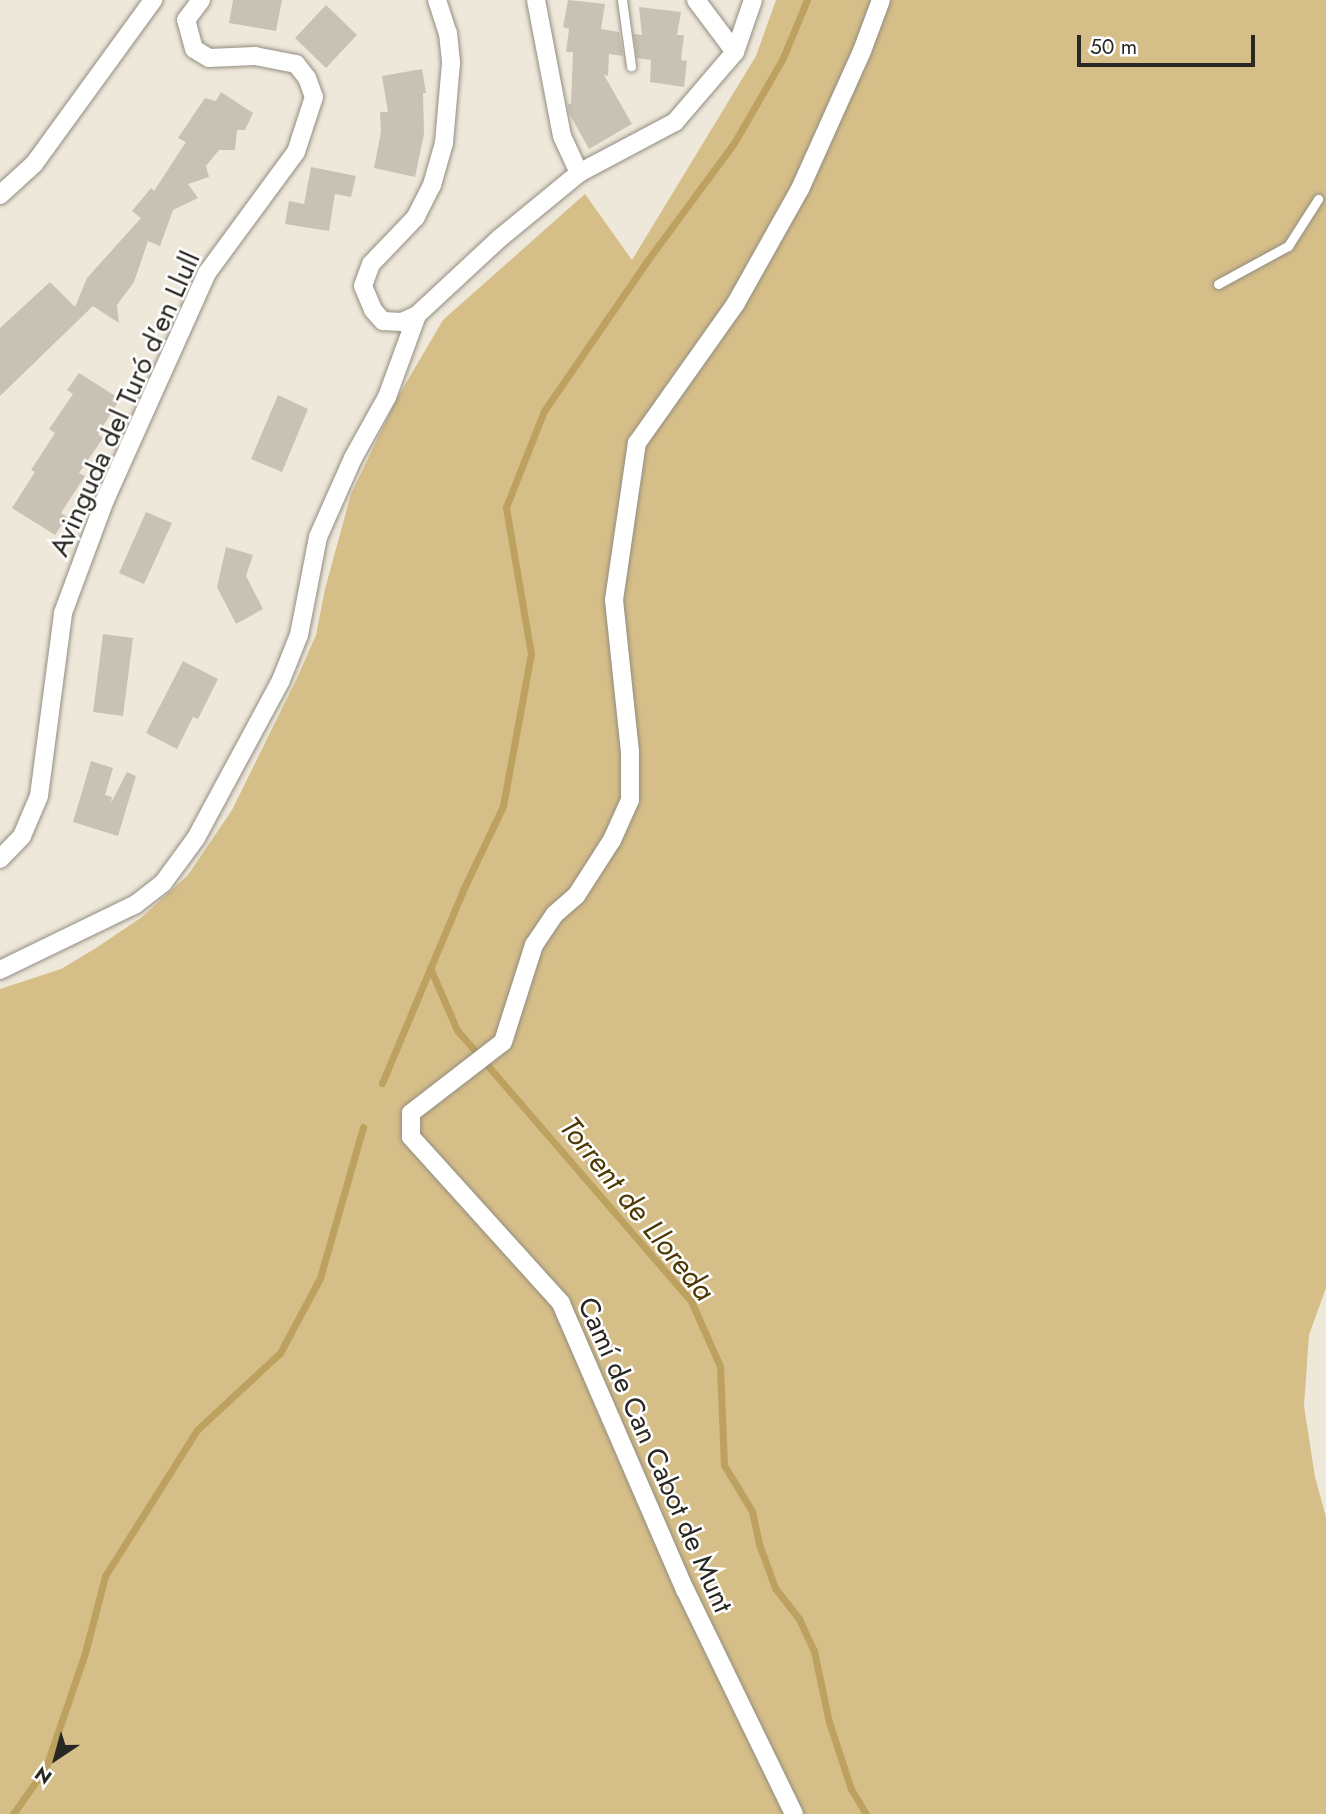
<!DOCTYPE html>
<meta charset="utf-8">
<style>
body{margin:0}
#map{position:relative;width:1326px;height:1814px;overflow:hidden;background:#eee8da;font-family:Jost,sans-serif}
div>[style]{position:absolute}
.green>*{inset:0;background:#d6be88}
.stream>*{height:7px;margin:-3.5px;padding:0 3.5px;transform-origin:3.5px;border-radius:3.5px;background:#bda15f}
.building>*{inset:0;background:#c8c2b4}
.roads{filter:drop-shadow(0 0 2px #928d80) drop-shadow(0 0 2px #928d80)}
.lane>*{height:9px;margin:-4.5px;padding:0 4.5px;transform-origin:4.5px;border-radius:4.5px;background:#fff}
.street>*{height:18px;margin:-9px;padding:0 9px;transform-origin:9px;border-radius:9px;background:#fff}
span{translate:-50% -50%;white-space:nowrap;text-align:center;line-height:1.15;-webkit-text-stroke:5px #fff;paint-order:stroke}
.street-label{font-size:28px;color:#292722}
.water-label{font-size:30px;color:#4c3800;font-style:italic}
.north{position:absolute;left:21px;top:1723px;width:70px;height:70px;-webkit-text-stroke:5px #fff;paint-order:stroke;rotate:216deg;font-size:19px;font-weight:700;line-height:28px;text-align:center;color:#292722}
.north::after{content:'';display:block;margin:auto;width:24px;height:32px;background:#292722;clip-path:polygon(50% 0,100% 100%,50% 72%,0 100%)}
.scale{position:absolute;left:1077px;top:35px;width:178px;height:32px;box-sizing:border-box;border:4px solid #292722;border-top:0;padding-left:9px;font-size:21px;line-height:24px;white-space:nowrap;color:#292722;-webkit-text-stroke:5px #fff;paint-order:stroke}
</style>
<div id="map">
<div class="green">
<div style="clip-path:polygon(776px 0,1326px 0,1326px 1288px,1309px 1335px,1304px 1406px,1315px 1477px,1326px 1517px,1326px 1814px,0 1814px,0 989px,61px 969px,96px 948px,142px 917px,188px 875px,232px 810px,298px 676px,316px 635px,325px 589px,351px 494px,396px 400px,443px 320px,585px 194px,632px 260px,756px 56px)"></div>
</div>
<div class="stream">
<div style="left:430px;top:968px;width:68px;rotate:66.5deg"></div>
<div style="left:457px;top:1030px;width:358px;rotate:49.2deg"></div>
<div style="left:691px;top:1301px;width:71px;rotate:66deg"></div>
<div style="left:720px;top:1366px;width:99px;rotate:87.7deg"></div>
<div style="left:724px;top:1465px;width:54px;rotate:58.7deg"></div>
<div style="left:752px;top:1511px;width:34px;rotate:78deg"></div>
<div style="left:759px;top:1544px;width:47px;rotate:70deg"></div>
<div style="left:775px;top:1588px;width:39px;rotate:52deg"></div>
<div style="left:799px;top:1619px;width:35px;rotate:65deg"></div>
<div style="left:814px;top:1651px;width:73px;rotate:78.1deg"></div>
<div style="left:829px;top:1722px;width:71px;rotate:71.8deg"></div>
<div style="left:851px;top:1789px;width:29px;rotate:59deg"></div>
<div style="left:382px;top:1083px;width:209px;rotate:-67.2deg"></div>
<div style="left:463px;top:890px;width:93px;rotate:-64.5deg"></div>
<div style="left:503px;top:806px;width:155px;rotate:-79.6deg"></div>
<div style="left:531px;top:654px;width:149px;rotate:-99.7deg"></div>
<div style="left:506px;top:507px;width:103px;rotate:-68.4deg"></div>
<div style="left:544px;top:411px;width:182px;rotate:-55.5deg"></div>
<div style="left:647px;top:261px;width:147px;rotate:-53.6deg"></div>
<div style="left:734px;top:143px;width:96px;rotate:-60deg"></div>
<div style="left:782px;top:60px;width:65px;rotate:-67.4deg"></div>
<div style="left:13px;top:1814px;width:57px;rotate:-54.9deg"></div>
<div style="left:46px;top:1767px;width:120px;rotate:-71.1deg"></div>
<div style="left:85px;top:1653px;width:80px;rotate:-75.4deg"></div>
<div style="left:105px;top:1576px;width:173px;rotate:-57.8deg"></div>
<div style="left:197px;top:1430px;width:113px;rotate:-42.9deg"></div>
<div style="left:280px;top:1353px;width:85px;rotate:-61.9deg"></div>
<div style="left:320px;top:1278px;width:157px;rotate:-74.1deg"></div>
</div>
<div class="building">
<div style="clip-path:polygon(233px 0,282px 0,276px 31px,229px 23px)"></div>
<div style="clip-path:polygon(568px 0,605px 4px,601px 29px,619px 32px,623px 56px,609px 54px,608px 76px,604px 75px,632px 124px,589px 149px,570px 115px,568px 105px,571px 103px,573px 52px,566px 52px,569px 29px,563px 27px)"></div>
<div style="clip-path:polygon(326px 5px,357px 35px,326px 68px,295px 38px)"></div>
<div style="clip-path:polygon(639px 7px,681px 12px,677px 35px,684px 35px,681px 60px,687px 61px,684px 87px,650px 82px,651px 60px,637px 58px,634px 34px,642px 35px)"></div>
<div style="clip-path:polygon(422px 69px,426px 93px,423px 93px,424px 134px,415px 177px,374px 168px,381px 132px,380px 112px,388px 112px,382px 76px)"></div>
<div style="clip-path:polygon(221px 92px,253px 113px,245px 130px,237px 130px,235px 150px,219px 150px,206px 166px,209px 177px,188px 184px,198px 198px,173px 210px,160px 246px,148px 241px,134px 282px,117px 305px,119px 323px,93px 306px,0 396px,0 328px,50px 282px,75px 307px,87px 278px,141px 218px,132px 211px,151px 188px,154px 191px,186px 142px,178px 138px,205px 98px,216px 101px)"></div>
<div style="clip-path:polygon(311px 167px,356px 176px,351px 197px,335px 194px,329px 231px,285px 224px,289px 201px,304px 204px)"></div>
<div style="clip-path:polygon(79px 373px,120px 399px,98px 434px,103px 438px,79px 473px,85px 476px,61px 513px,67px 517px,55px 535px,12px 508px,35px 472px,31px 470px,55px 433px,49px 429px,73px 394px,67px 390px)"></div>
<div style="clip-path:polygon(278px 395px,308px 409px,282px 472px,251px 459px)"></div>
<div style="clip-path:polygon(146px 512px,172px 523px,144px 584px,119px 573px)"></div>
<div style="clip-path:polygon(226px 547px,253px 555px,246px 576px,263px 609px,236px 624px,217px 587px)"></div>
<div style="clip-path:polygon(103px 634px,133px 638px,123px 716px,93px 712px)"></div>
<div style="clip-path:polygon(183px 661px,218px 679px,198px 719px,193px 717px,177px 749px,146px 733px)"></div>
<div style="clip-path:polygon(91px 761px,113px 768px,105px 795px,112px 797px,111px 803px,127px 772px,136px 776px,118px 836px,73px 822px)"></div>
</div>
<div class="roads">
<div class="lane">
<div style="left:622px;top:0;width:67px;rotate:82.2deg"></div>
<div style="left:1218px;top:284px;width:80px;rotate:-28.5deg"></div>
<div style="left:1288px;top:246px;width:56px;rotate:-57.4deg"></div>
</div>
<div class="street">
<div style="left:437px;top:0;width:35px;rotate:72deg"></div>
<div style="left:448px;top:33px;width:30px;rotate:84deg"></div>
<div style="left:451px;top:63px;width:80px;rotate:95deg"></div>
<div style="left:444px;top:143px;width:44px;rotate:105.9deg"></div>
<div style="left:432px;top:185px;width:36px;rotate:117deg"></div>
<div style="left:416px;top:217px;width:65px;rotate:133.8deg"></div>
<div style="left:371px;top:264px;width:23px;rotate:110deg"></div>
<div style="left:363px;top:286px;width:26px;rotate:67deg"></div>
<div style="left:373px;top:310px;width:15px;rotate:48deg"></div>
<div style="left:383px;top:321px;width:19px;rotate:3deg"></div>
<div style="left:402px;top:322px;width:17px;rotate:-25deg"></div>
<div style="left:417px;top:315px;width:113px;rotate:-42.9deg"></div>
<div style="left:500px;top:238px;width:102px;rotate:-39.4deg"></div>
<div style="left:579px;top:173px;width:109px;rotate:-28deg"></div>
<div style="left:675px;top:122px;width:92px;rotate:-49.4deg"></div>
<div style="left:735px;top:52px;width:55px;rotate:-70.9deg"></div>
<div style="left:536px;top:0;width:138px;rotate:79.2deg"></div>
<div style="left:562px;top:136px;width:41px;rotate:65.3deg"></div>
<div style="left:696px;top:0;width:65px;rotate:53.1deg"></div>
<div style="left:0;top:195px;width:46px;rotate:-42.4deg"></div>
<div style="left:34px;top:164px;width:203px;rotate:-54deg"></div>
<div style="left:0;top:859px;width:32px;rotate:-46deg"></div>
<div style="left:22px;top:836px;width:43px;rotate:-67deg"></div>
<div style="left:39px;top:796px;width:185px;rotate:-82.5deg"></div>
<div style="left:63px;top:613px;width:121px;rotate:-69.6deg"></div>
<div style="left:105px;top:500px;width:249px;rotate:-65.8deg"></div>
<div style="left:207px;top:273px;width:150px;rotate:-53.7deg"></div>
<div style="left:296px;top:152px;width:58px;rotate:-71.9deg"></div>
<div style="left:314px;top:97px;width:20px;rotate:-110deg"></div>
<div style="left:307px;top:78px;width:18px;rotate:-128deg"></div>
<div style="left:296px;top:64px;width:42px;rotate:-169deg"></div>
<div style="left:255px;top:56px;width:46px;rotate:177.5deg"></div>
<div style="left:209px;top:58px;width:17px;rotate:-149deg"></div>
<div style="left:194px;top:49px;width:30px;rotate:-105deg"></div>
<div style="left:186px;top:20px;width:25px;rotate:-53deg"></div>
<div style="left:0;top:970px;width:151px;rotate:-25.9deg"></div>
<div style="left:136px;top:904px;width:34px;rotate:-38deg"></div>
<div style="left:163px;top:883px;width:56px;rotate:-53.7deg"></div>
<div style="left:196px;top:838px;width:179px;rotate:-61.7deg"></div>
<div style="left:281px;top:680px;width:48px;rotate:-68.2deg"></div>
<div style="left:299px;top:635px;width:100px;rotate:-79deg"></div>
<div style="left:318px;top:537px;width:86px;rotate:-66.1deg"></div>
<div style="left:353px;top:458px;width:70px;rotate:-60.9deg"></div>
<div style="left:387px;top:397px;width:87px;rotate:-69.9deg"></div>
<div style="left:794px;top:1814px;width:249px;rotate:-115.9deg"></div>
<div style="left:685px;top:1590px;width:313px;rotate:-113.4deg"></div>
<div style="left:561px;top:1303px;width:224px;rotate:-132.1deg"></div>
<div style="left:411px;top:1137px;width:24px;rotate:-90deg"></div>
<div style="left:411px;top:1113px;width:116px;rotate:-37.7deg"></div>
<div style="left:503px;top:1042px;width:102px;rotate:-72.3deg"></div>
<div style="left:534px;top:945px;width:37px;rotate:-56deg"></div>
<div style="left:555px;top:914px;width:28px;rotate:-41deg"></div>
<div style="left:576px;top:896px;width:67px;rotate:-57.3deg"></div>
<div style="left:612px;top:840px;width:44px;rotate:-65.8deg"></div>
<div style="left:630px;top:800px;width:48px;rotate:-90deg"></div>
<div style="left:630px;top:752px;width:153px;rotate:-96deg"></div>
<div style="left:614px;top:600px;width:159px;rotate:-81.7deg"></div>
<div style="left:637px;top:443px;width:171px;rotate:-54.7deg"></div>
<div style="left:736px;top:303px;width:131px;rotate:-60.7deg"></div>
<div style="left:800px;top:189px;width:151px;rotate:-65.8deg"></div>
<div style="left:862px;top:51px;width:54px;rotate:-69.6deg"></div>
</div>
</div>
<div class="street-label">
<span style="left:125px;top:404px;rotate:-66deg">Avinguda del Turó d'en Llull</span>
<span style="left:655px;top:1455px;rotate:66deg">Camí de Can Cabot de Munt</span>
</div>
<div class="water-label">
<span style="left:637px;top:1209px;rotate:51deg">Torrent de Lloreda</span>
</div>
<div class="north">N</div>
<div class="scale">50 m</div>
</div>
